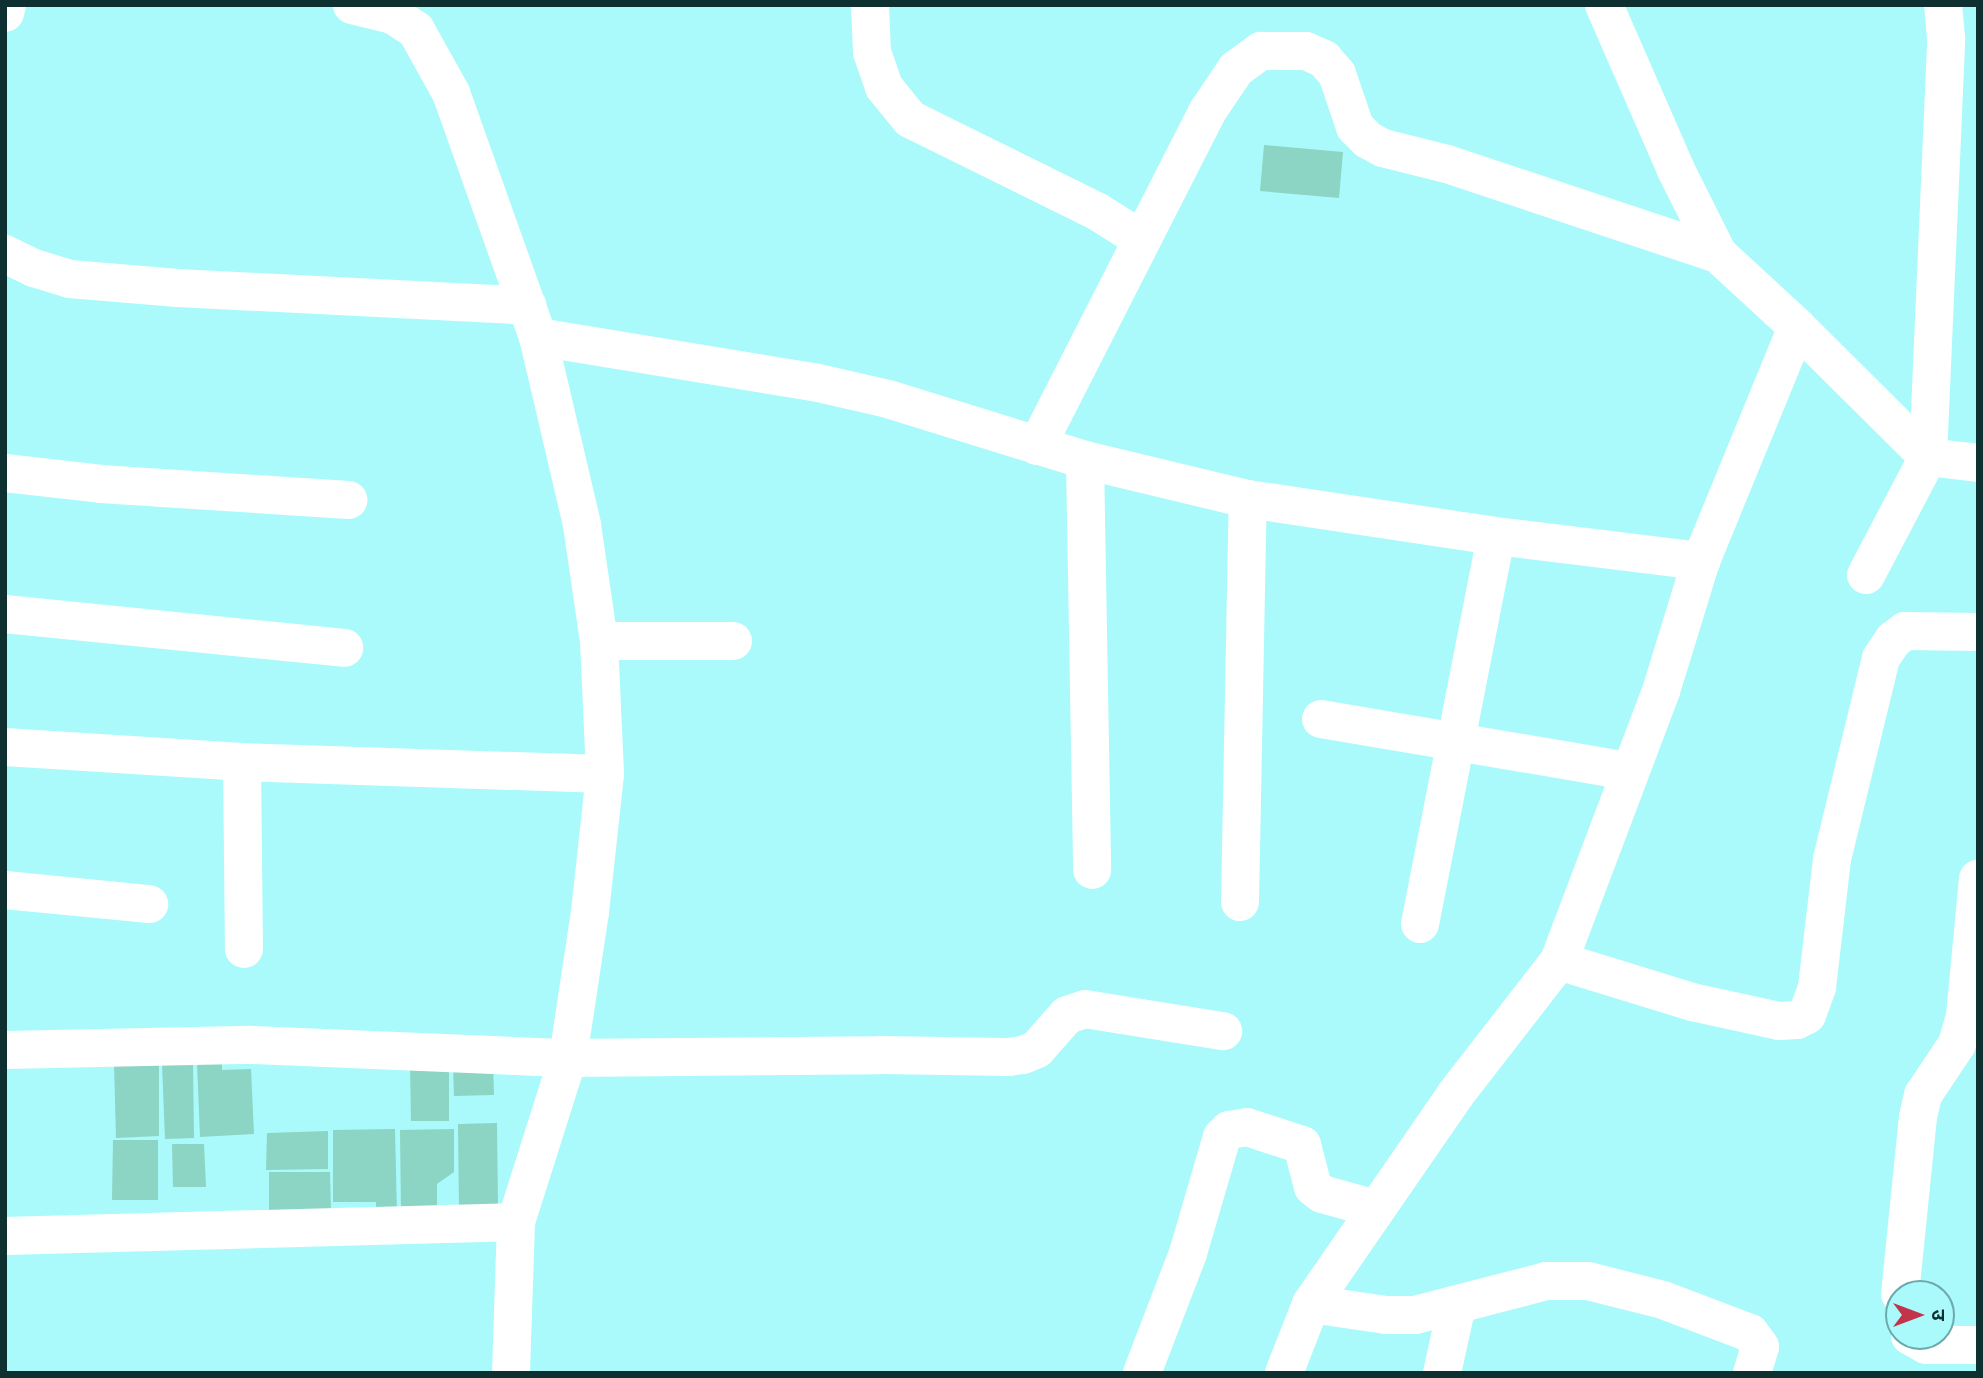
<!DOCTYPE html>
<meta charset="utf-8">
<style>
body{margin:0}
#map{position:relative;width:1983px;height:1378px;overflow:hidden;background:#abfafb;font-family:"DejaVu Sans","Noto Sans Devanagari",sans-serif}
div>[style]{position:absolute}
.building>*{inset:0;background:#8cd4c3}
.minor>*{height:38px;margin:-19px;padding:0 19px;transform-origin:19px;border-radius:19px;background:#fff}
span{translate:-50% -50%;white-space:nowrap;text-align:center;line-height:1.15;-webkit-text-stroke:6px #abfafb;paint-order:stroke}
.frame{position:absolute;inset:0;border:7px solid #0e3031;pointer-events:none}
.north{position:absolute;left:1885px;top:1280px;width:70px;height:70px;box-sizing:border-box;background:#abfafb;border:2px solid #6ca9aa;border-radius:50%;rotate:90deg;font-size:19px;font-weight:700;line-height:28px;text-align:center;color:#0e3031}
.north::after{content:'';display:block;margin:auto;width:24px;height:32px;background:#c3334a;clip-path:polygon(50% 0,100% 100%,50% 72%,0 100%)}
</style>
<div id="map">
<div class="building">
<div style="clip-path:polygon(1264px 145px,1343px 152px,1339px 198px,1260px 191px)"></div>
<div style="clip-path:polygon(159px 1061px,159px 1136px,116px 1138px,114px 1062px)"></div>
<div style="clip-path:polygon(222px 1062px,222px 1070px,251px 1069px,254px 1134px,200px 1137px,197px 1063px)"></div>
<div style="clip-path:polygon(162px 1064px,193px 1064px,194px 1138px,165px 1139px)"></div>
<div style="clip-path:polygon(449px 1064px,449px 1121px,411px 1121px,410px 1065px)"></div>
<div style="clip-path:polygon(493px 1064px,494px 1095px,454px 1096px,453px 1065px)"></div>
<div style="clip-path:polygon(497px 1123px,498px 1208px,459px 1208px,458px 1124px)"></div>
<div style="clip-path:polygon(395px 1129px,397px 1215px,376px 1216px,376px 1202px,333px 1202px,333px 1130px)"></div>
<div style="clip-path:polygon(454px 1129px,454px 1172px,437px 1184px,437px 1214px,401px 1213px,400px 1130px)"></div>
<div style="clip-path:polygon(328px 1131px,328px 1169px,266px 1170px,267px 1133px)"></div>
<div style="clip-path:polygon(113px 1140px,158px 1140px,158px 1200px,112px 1200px)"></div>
<div style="clip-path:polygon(172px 1144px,204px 1144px,206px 1187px,173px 1187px)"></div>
<div style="clip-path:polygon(269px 1172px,330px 1172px,331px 1212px,269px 1213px)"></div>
</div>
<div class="minor">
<div style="left:352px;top:5px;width:42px;rotate:13.7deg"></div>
<div style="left:393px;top:15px;width:27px;rotate:33deg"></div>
<div style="left:416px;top:30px;width:72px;rotate:60.9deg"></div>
<div style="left:451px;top:93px;width:259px;rotate:70.4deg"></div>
<div style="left:538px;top:337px;width:193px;rotate:76.8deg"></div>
<div style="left:582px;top:525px;width:117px;rotate:81.7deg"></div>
<div style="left:599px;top:641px;width:133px;rotate:87.4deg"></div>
<div style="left:605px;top:774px;width:139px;rotate:96.2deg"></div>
<div style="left:590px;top:912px;width:148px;rotate:98.6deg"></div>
<div style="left:568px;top:1058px;width:172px;rotate:107.6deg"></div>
<div style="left:516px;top:1222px;width:151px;rotate:91.9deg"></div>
<div style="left:870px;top:5px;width:47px;rotate:87.6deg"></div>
<div style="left:872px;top:52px;width:37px;rotate:71deg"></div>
<div style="left:884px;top:87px;width:41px;rotate:50.9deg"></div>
<div style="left:910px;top:119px;width:210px;rotate:26.3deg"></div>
<div style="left:1098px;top:212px;width:51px;rotate:32.1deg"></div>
<div style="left:1604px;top:5px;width:180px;rotate:66.4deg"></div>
<div style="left:1676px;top:170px;width:94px;rotate:63.4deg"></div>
<div style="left:1718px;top:254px;width:108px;rotate:42.7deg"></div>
<div style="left:5px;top:13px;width:8px;rotate:-76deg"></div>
<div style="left:5px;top:254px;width:32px;rotate:26deg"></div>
<div style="left:34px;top:268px;width:38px;rotate:17deg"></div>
<div style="left:70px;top:279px;width:108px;rotate:4.8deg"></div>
<div style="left:178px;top:288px;width:350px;rotate:2.9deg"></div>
<div style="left:538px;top:337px;width:280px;rotate:9.3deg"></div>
<div style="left:814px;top:382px;width:76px;rotate:12.9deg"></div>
<div style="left:888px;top:399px;width:206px;rotate:17.2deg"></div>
<div style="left:1085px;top:460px;width:168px;rotate:13.5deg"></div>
<div style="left:1248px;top:499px;width:251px;rotate:8.5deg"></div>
<div style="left:1496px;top:536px;width:207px;rotate:7deg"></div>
<div style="left:1037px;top:446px;width:375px;rotate:-63deg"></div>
<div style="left:1207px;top:112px;width:52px;rotate:-56deg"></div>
<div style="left:1236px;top:69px;width:31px;rotate:-36deg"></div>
<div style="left:1261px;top:51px;width:45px"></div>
<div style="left:1306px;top:51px;width:20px;rotate:24deg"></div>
<div style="left:1324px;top:59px;width:20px;rotate:49deg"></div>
<div style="left:1337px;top:74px;width:56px;rotate:71.2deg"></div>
<div style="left:1355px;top:127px;width:18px;rotate:45deg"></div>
<div style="left:1368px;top:140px;width:17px;rotate:28deg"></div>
<div style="left:1383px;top:148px;width:66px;rotate:14deg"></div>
<div style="left:1447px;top:164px;width:286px;rotate:18.4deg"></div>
<div style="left:1085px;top:460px;width:410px;rotate:89deg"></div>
<div style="left:5px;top:473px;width:97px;rotate:6.5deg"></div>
<div style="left:101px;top:484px;width:248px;rotate:3.7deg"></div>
<div style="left:1866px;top:575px;width:133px;rotate:-62.3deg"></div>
<div style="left:1928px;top:457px;width:419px;rotate:-87.5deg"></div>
<div style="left:1946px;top:38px;width:33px;rotate:-95deg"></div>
<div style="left:5px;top:614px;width:341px;rotate:5.7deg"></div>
<div style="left:599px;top:641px;width:134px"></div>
<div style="left:1321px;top:719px;width:313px;rotate:9.6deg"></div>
<div style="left:5px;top:747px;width:237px;rotate:3.6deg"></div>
<div style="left:242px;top:762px;width:363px;rotate:1.9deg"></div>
<div style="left:242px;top:762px;width:187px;rotate:89.4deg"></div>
<div style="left:5px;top:890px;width:145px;rotate:5.6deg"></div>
<div style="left:1240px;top:902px;width:403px;rotate:-88.9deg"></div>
<div style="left:1420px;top:924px;width:395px;rotate:-78.9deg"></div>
<div style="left:1559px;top:961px;width:139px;rotate:17.1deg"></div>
<div style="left:1692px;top:1002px;width:89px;rotate:12.3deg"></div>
<div style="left:1779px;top:1021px;width:18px;rotate:-3deg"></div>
<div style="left:1797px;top:1020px;width:11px;rotate:-27deg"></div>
<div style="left:1807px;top:1015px;width:30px;rotate:-70deg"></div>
<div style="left:1817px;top:987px;width:129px;rotate:-83.3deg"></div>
<div style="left:1832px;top:859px;width:207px;rotate:-76.3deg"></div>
<div style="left:1881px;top:658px;width:22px;rotate:-56deg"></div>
<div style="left:1893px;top:640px;width:15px;rotate:-37deg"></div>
<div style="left:1905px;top:631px;width:73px;rotate:0.8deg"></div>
<div style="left:5px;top:1050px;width:247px;rotate:-1.2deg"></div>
<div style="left:252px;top:1045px;width:316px;rotate:2.4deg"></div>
<div style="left:568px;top:1058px;width:313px;rotate:-0.5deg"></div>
<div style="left:881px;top:1055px;width:127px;rotate:0.9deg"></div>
<div style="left:1008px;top:1057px;width:15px;rotate:-8deg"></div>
<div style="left:1023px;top:1055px;width:15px;rotate:-23deg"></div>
<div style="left:1037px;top:1049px;width:45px;rotate:-48.6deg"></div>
<div style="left:1067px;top:1015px;width:19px;rotate:-18deg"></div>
<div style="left:1085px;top:1009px;width:140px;rotate:9.1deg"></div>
<div style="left:5px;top:1236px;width:511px;rotate:-1.57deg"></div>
<div style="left:1900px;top:1294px;width:178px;rotate:-84.2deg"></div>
<div style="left:1918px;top:1117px;width:23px;rotate:-77deg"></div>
<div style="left:1923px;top:1095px;width:61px;rotate:-56.3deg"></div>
<div style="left:1957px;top:1044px;width:29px;rotate:-74deg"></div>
<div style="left:1965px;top:1016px;width:138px;rotate:-84.6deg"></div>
<div style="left:1311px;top:1304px;width:76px;rotate:8.3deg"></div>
<div style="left:1386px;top:1315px;width:29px"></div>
<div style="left:1415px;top:1315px;width:135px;rotate:-14.5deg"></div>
<div style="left:1546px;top:1281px;width:42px"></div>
<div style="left:1588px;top:1281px;width:77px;rotate:14.2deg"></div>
<div style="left:1663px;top:1300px;width:93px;rotate:20.8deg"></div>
<div style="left:1750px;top:1333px;width:17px;rotate:54deg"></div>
<div style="left:1760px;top:1347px;width:27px;rotate:107deg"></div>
<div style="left:1910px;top:1336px;width:18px;rotate:29deg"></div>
<div style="left:1926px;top:1345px;width:52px"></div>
<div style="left:1142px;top:1373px;width:129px;rotate:-69deg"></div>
<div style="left:1188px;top:1253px;width:121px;rotate:-73.7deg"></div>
<div style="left:1222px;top:1137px;width:10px;rotate:-45deg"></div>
<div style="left:1229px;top:1130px;width:18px;rotate:-9deg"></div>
<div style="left:1247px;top:1127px;width:58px;rotate:18.1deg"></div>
<div style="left:1302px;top:1145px;width:43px;rotate:75.3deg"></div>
<div style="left:1313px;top:1187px;width:11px;rotate:38deg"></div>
<div style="left:1322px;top:1194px;width:56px;rotate:15.5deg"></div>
<div style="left:1284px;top:1373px;width:74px;rotate:-68.6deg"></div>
<div style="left:1311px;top:1304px;width:254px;rotate:-55.4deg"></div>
<div style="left:1455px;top:1095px;width:170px;rotate:-52.2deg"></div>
<div style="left:1559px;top:961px;width:289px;rotate:-69.3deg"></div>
<div style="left:1661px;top:691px;width:136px;rotate:-72.9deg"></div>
<div style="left:1701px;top:561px;width:253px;rotate:-67.7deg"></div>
<div style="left:1797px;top:327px;width:185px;rotate:44.8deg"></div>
<div style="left:1928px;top:457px;width:50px;rotate:6.8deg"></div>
<div style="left:1442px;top:1373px;width:70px;rotate:-77.6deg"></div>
</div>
<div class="frame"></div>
<div class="north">उ</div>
</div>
